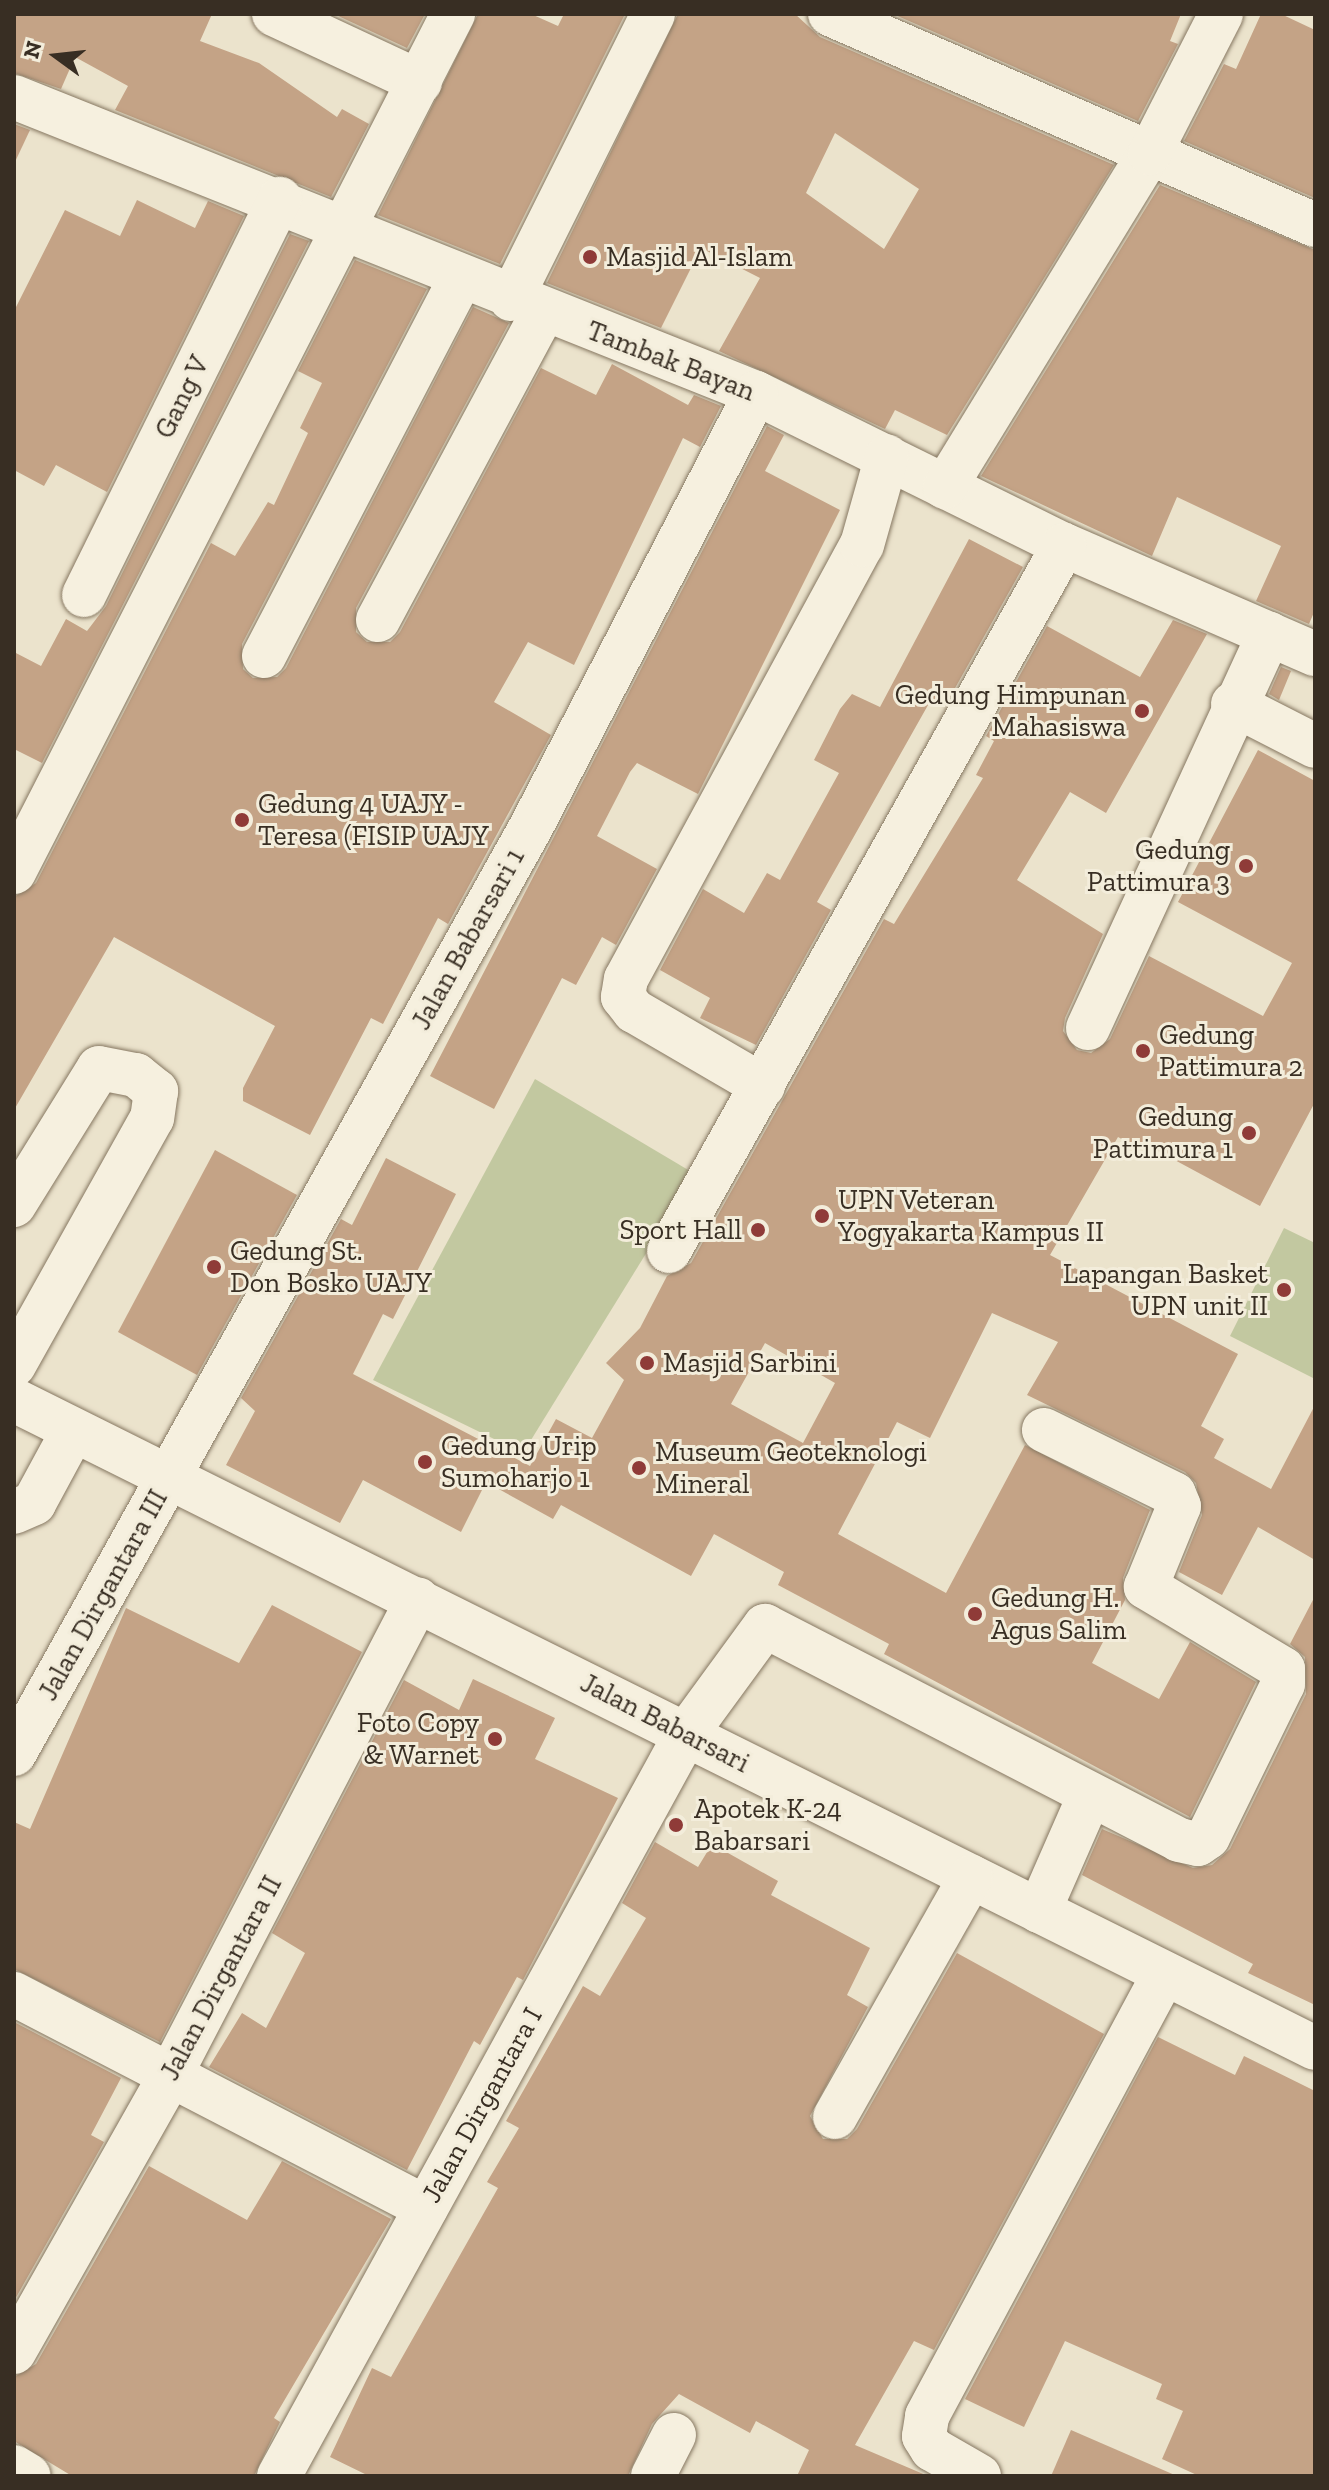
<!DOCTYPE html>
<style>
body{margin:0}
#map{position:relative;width:1329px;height:2490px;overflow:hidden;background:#ebe3cc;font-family:"Zilla Slab",serif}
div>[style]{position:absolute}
.green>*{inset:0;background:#c2c8a0}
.building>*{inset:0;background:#c4a386}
.roads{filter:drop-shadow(0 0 2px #867761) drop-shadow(0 0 2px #867761)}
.minor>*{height:44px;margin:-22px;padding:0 22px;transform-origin:22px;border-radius:22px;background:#f6f0df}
.dots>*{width:22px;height:22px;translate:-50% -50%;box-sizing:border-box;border:4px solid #f3eddb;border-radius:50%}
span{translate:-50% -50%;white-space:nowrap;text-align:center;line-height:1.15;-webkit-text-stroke:6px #f3eddb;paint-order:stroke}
.poi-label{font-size:28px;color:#382e23}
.left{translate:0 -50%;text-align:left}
.right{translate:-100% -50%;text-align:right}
.street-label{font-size:28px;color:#382e23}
.frame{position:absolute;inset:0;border:16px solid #382e23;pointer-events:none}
.north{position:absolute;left:16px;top:16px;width:80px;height:80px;-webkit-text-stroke:6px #f3eddb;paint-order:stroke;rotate:285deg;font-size:22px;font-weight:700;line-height:32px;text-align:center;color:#382e23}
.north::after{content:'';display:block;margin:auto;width:28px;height:36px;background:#382e23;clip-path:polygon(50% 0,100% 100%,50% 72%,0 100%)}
</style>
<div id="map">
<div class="green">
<div style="clip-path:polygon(535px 1079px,695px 1174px,523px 1453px,373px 1380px)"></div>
<div style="clip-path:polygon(1284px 1228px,1315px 1243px,1315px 1379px,1230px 1336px)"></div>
</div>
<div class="building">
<div style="clip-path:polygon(14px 14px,212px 14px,200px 41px,259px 63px,337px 117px,342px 109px,369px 124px,331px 197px,115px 110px,128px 86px,75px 57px,61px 89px,14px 73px)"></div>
<div style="clip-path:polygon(334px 14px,425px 14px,407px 48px)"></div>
<div style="clip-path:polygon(478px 14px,531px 14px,558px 26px,564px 14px,625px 14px,500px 264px,378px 215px)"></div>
<div style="clip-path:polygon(evenodd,678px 14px,795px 14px,820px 37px,1114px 165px,947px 435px,895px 410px,885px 429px,719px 351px,760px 278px,701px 248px,661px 328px,547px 283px,678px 14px,835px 133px,919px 189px,884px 249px,806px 193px,835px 133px)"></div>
<div style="clip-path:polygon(893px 14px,1181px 14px,1170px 41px,1178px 44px,1138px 121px)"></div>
<div style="clip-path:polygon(1261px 14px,1281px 14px,1315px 30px,1315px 198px,1184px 141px,1224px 64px,1236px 69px)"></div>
<div style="clip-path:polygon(14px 124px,30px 130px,14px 164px)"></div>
<div style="clip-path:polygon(1160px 185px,1315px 250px,1315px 610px,1309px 624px,1256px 601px,1281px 546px,1177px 497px,1152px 556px,981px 476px)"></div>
<div style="clip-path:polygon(137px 200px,195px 228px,208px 201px,244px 216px,107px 492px,56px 465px,44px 486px,14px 470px,14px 311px,65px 210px,120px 236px)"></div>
<div style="clip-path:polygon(290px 234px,309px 241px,42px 763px,14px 749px,14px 652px,41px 666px,66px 619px,87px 631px,106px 606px)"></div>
<div style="clip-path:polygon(355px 260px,427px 289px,242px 644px,243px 669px,253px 678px,277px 677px,286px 668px,473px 307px,509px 323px,356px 608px,356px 632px,367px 642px,390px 642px,400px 632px,541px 368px,596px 395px,612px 364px,688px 405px,694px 395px,721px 406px,700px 447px,683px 438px,574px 665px,528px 642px,494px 702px,551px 735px,448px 924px,438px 918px,383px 1024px,371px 1018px,310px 1135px,243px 1101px,243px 1088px,275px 1026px,114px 937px,14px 1110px,14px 897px,36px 883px,211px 543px,235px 556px,268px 502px,274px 505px,308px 433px,300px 428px,322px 383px,298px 371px)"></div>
<div style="clip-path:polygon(767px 426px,784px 435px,765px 471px,840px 510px,698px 794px,637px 763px,630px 772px,597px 836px,657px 869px,616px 945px,602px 937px,576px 985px,562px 978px,494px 1109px,430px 1076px)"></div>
<div style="clip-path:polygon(969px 539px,1023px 567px,945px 706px,932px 698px,817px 902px,831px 910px,756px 1045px,700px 1018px,710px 998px,660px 970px,703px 889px,744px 913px,767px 873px,780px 880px,839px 773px,814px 760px,840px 709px,852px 694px,880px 707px)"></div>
<div style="clip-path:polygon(evenodd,1173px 620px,1207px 634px,1106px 813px,1070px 792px,1017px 880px,1103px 934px,1065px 1018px,1063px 1031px,1077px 1050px,1091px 1053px,1110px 1039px,1149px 956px,1263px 1016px,1292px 963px,1178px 902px,1258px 750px,1315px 781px,1315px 1102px,1260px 1206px,1145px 1144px,1142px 1150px,1118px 1137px,1050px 1255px,1238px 1354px,1201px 1426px,1224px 1439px,1214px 1458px,1271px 1489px,1315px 1405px,1315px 1560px,1258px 1527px,1222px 1595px,1179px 1572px,1202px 1515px,1196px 1483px,1185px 1472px,1027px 1395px,1058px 1342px,992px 1313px,930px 1438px,897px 1422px,838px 1534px,946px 1593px,1025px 1445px,1150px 1510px,1123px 1578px,1125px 1600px,1092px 1663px,1159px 1699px,1190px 1642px,1256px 1682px,1190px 1817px,884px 1654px,889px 1644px,778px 1585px,784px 1572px,714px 1534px,691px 1576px,561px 1505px,553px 1519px,486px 1482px,461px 1532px,363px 1480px,340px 1523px,226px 1465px,255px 1411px,241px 1398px,341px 1219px,352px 1225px,386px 1158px,456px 1194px,393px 1319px,383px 1314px,353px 1374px,530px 1466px,556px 1419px,592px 1438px,624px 1380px,606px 1363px,640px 1328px,667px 1276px,691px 1263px,884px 919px,894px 924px,983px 778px,976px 775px,994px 741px,986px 736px,1047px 626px,1140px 677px,1173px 620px,765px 1343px,835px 1383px,803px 1443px,731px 1404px,765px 1343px)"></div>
<div style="clip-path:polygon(1281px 667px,1291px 671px,1279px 700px,1269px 694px)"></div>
<div style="clip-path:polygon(215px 1150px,297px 1195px,197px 1375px,118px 1332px)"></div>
<div style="clip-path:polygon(1315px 1596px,1315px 2005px,1248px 1973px,1253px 1964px,1082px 1875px,1102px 1829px,1193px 1868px,1212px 1865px,1230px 1849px,1306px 1694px,1305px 1657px,1290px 1644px)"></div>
<div style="clip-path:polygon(272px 1605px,362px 1652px,160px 2042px,14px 1969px,14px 1822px,30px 1829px,126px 1608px,239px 1663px)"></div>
<div style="clip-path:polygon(473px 1679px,555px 1718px,535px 1759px,618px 1798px,523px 1980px,517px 1977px,480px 2045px,474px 2041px,407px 2170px,209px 2067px,242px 2013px,266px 2028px,305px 1953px,272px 1933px,404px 1680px,459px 1710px)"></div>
<div style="clip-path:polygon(655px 1842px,698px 1867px,712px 1844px,778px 1881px,771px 1895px,870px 1948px,847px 1995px,868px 2007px,810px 2116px,823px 2139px,847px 2139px,857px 2129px,957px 1953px,1104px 2034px,934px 2350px,914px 2341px,855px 2445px,928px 2476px,797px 2476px,809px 2450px,756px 2421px,750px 2433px,679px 2394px,652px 2424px,628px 2476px,369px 2476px,330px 2457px,372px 2368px,391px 2377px,498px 2188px,487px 2182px,519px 2128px,506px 2121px,583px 1986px,600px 1996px,646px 1918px,622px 1903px)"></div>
<div style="clip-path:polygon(14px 2022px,121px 2078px,91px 2135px,104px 2142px,14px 2301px)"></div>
<div style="clip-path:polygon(1158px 2037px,1235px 2075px,1244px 2056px,1315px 2091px,1315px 2476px,1199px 2476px,1162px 2459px,1183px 2411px,1156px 2399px,1162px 2384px,1065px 2341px,1024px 2427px,965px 2399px)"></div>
<div style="clip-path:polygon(282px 2161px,391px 2219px,274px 2418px,280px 2422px,254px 2476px,72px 2476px,14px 2441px,14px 2377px,36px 2364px,149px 2166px,247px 2220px)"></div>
<div style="clip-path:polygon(1071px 2430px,1177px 2476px,1051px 2476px)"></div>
</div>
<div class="roads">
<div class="minor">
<div style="left:274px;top:14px;width:161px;rotate:25deg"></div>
<div style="left:830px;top:14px;width:529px;rotate:23.51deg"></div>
<div style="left:14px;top:97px;width:799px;rotate:21.75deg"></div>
<div style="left:756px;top:393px;width:343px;rotate:26.3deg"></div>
<div style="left:1064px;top:545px;width:274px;rotate:23.5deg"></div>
<div style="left:511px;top:299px;width:318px;rotate:-63.5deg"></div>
<div style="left:945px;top:487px;width:392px;rotate:-58.5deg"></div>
<div style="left:1150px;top:153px;width:156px;rotate:-62.9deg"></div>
<div style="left:84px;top:595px;width:442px;rotate:-63.7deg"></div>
<div style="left:378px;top:620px;width:349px;rotate:-61.8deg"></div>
<div style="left:264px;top:656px;width:427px;rotate:-62.5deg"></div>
<div style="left:1233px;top:704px;width:92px;rotate:27.1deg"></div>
<div style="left:14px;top:872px;width:964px;rotate:-62.9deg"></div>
<div style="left:1088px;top:1028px;width:434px;rotate:-65.3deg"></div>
<div style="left:763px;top:1086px;width:149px;rotate:-149.8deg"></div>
<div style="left:634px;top:1011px;width:18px;rotate:-128deg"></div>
<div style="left:623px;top:997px;width:18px;rotate:-81deg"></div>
<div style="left:626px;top:979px;width:494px;rotate:-61.5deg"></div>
<div style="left:862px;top:545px;width:92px;rotate:-74.3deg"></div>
<div style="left:14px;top:1205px;width:161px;rotate:-58.2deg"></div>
<div style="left:99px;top:1068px;width:38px;rotate:11deg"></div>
<div style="left:136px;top:1075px;width:26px;rotate:39deg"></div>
<div style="left:156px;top:1091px;width:27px;rotate:98deg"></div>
<div style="left:152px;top:1118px;width:283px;rotate:119.2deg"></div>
<div style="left:669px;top:1251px;width:809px;rotate:-60.77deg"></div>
<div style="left:14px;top:1400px;width:1453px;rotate:26.48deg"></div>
<div style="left:14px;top:1512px;width:22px;rotate:-24deg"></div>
<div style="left:34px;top:1503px;width:82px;rotate:-61.6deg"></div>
<div style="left:14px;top:1754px;width:1059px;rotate:-60.85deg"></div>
<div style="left:530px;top:829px;width:491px;rotate:-62.6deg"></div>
<div style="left:1039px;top:1911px;width:124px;rotate:-66.3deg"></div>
<div style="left:14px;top:1994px;width:464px;rotate:27.4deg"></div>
<div style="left:835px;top:2117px;width:276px;rotate:-60.5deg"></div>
<div style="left:14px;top:2352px;width:319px;rotate:-60.5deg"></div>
<div style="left:171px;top:2074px;width:535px;rotate:-62.53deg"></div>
<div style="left:14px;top:2467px;width:17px;rotate:31deg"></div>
<div style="left:279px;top:2476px;width:846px;rotate:-61.25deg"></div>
<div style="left:686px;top:1734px;width:134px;rotate:-53.8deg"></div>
<div style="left:765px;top:1626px;width:466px;rotate:27.3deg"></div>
<div style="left:1179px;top:1840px;width:19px;rotate:12deg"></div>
<div style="left:1198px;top:1844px;width:12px;rotate:-35deg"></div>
<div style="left:1208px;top:1837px;width:170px;rotate:-63.9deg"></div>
<div style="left:1283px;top:1684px;width:15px;rotate:-90deg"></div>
<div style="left:1283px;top:1669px;width:160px;rotate:-149.1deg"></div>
<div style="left:1146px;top:1587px;width:87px;rotate:-67.8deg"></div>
<div style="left:1179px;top:1506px;width:13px;rotate:-113deg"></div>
<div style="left:1174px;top:1494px;width:145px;rotate:-153.8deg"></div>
<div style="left:653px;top:2476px;width:46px;rotate:-62.9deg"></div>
<div style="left:979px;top:2476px;width:54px;rotate:-150.1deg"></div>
<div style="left:932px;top:2449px;width:15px;rotate:-122deg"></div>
<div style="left:924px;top:2436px;width:20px;rotate:-81deg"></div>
<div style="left:927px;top:2416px;width:502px;rotate:-61.8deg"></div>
</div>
</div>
<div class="dots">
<div style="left:590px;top:257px;background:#8f3b38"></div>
<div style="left:1142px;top:711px;background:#8f3b38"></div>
<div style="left:242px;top:820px;background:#8f3b38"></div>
<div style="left:1246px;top:866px;background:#8f3b38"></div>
<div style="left:1143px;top:1051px;background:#8f3b38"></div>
<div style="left:1249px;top:1133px;background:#8f3b38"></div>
<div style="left:822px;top:1216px;background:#8f3b38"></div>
<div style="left:758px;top:1230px;background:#8f3b38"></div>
<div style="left:214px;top:1267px;background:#8f3b38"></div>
<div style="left:1284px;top:1290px;background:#8f3b38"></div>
<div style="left:647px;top:1363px;background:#8f3b38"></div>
<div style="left:425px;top:1462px;background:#8f3b38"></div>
<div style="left:639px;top:1468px;background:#8f3b38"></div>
<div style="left:975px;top:1614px;background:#8f3b38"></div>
<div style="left:495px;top:1739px;background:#8f3b38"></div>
<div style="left:676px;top:1825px;background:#8f3b38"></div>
</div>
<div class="poi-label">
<span class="left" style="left:606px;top:257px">Masjid Al-Islam</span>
<span class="right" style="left:1126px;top:711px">Gedung Himpunan<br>Mahasiswa</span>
<span class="left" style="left:258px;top:820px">Gedung 4 UAJY -<br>Teresa (FISIP UAJY</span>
<span class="right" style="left:1230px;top:866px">Gedung<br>Pattimura 3</span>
<span class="left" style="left:1159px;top:1051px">Gedung<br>Pattimura 2</span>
<span class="right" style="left:1233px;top:1133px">Gedung<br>Pattimura 1</span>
<span class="left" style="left:838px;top:1216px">UPN Veteran<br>Yogyakarta Kampus II</span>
<span class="right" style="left:742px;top:1230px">Sport Hall</span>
<span class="left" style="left:230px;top:1267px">Gedung St.<br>Don Bosko UAJY</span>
<span class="right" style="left:1268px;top:1290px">Lapangan Basket<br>UPN unit II</span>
<span class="left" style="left:663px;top:1363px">Masjid Sarbini</span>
<span class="left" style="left:441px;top:1462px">Gedung Urip<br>Sumoharjo 1</span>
<span class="left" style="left:655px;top:1468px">Museum Geoteknologi<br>Mineral</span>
<span class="left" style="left:991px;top:1614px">Gedung H.<br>Agus Salim</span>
<span class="right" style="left:479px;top:1739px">Foto Copy<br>&amp; Warnet</span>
<span class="left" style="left:694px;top:1825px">Apotek K-24<br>Babarsari</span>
</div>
<div class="street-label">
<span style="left:671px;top:361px;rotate:21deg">Tambak Bayan</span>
<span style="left:182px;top:397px;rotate:-64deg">Gang V</span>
<span style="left:468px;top:939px;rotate:-61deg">Jalan Babarsari 1</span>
<span style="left:103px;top:1595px;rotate:-61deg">Jalan Dirgantara III</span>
<span style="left:665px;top:1723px;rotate:27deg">Jalan Babarsari</span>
<span style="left:221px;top:1978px;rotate:-62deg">Jalan Dirgantara II</span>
<span style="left:482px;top:2105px;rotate:-61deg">Jalan Dirgantara I</span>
</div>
<div class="frame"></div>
<div class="north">N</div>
</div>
